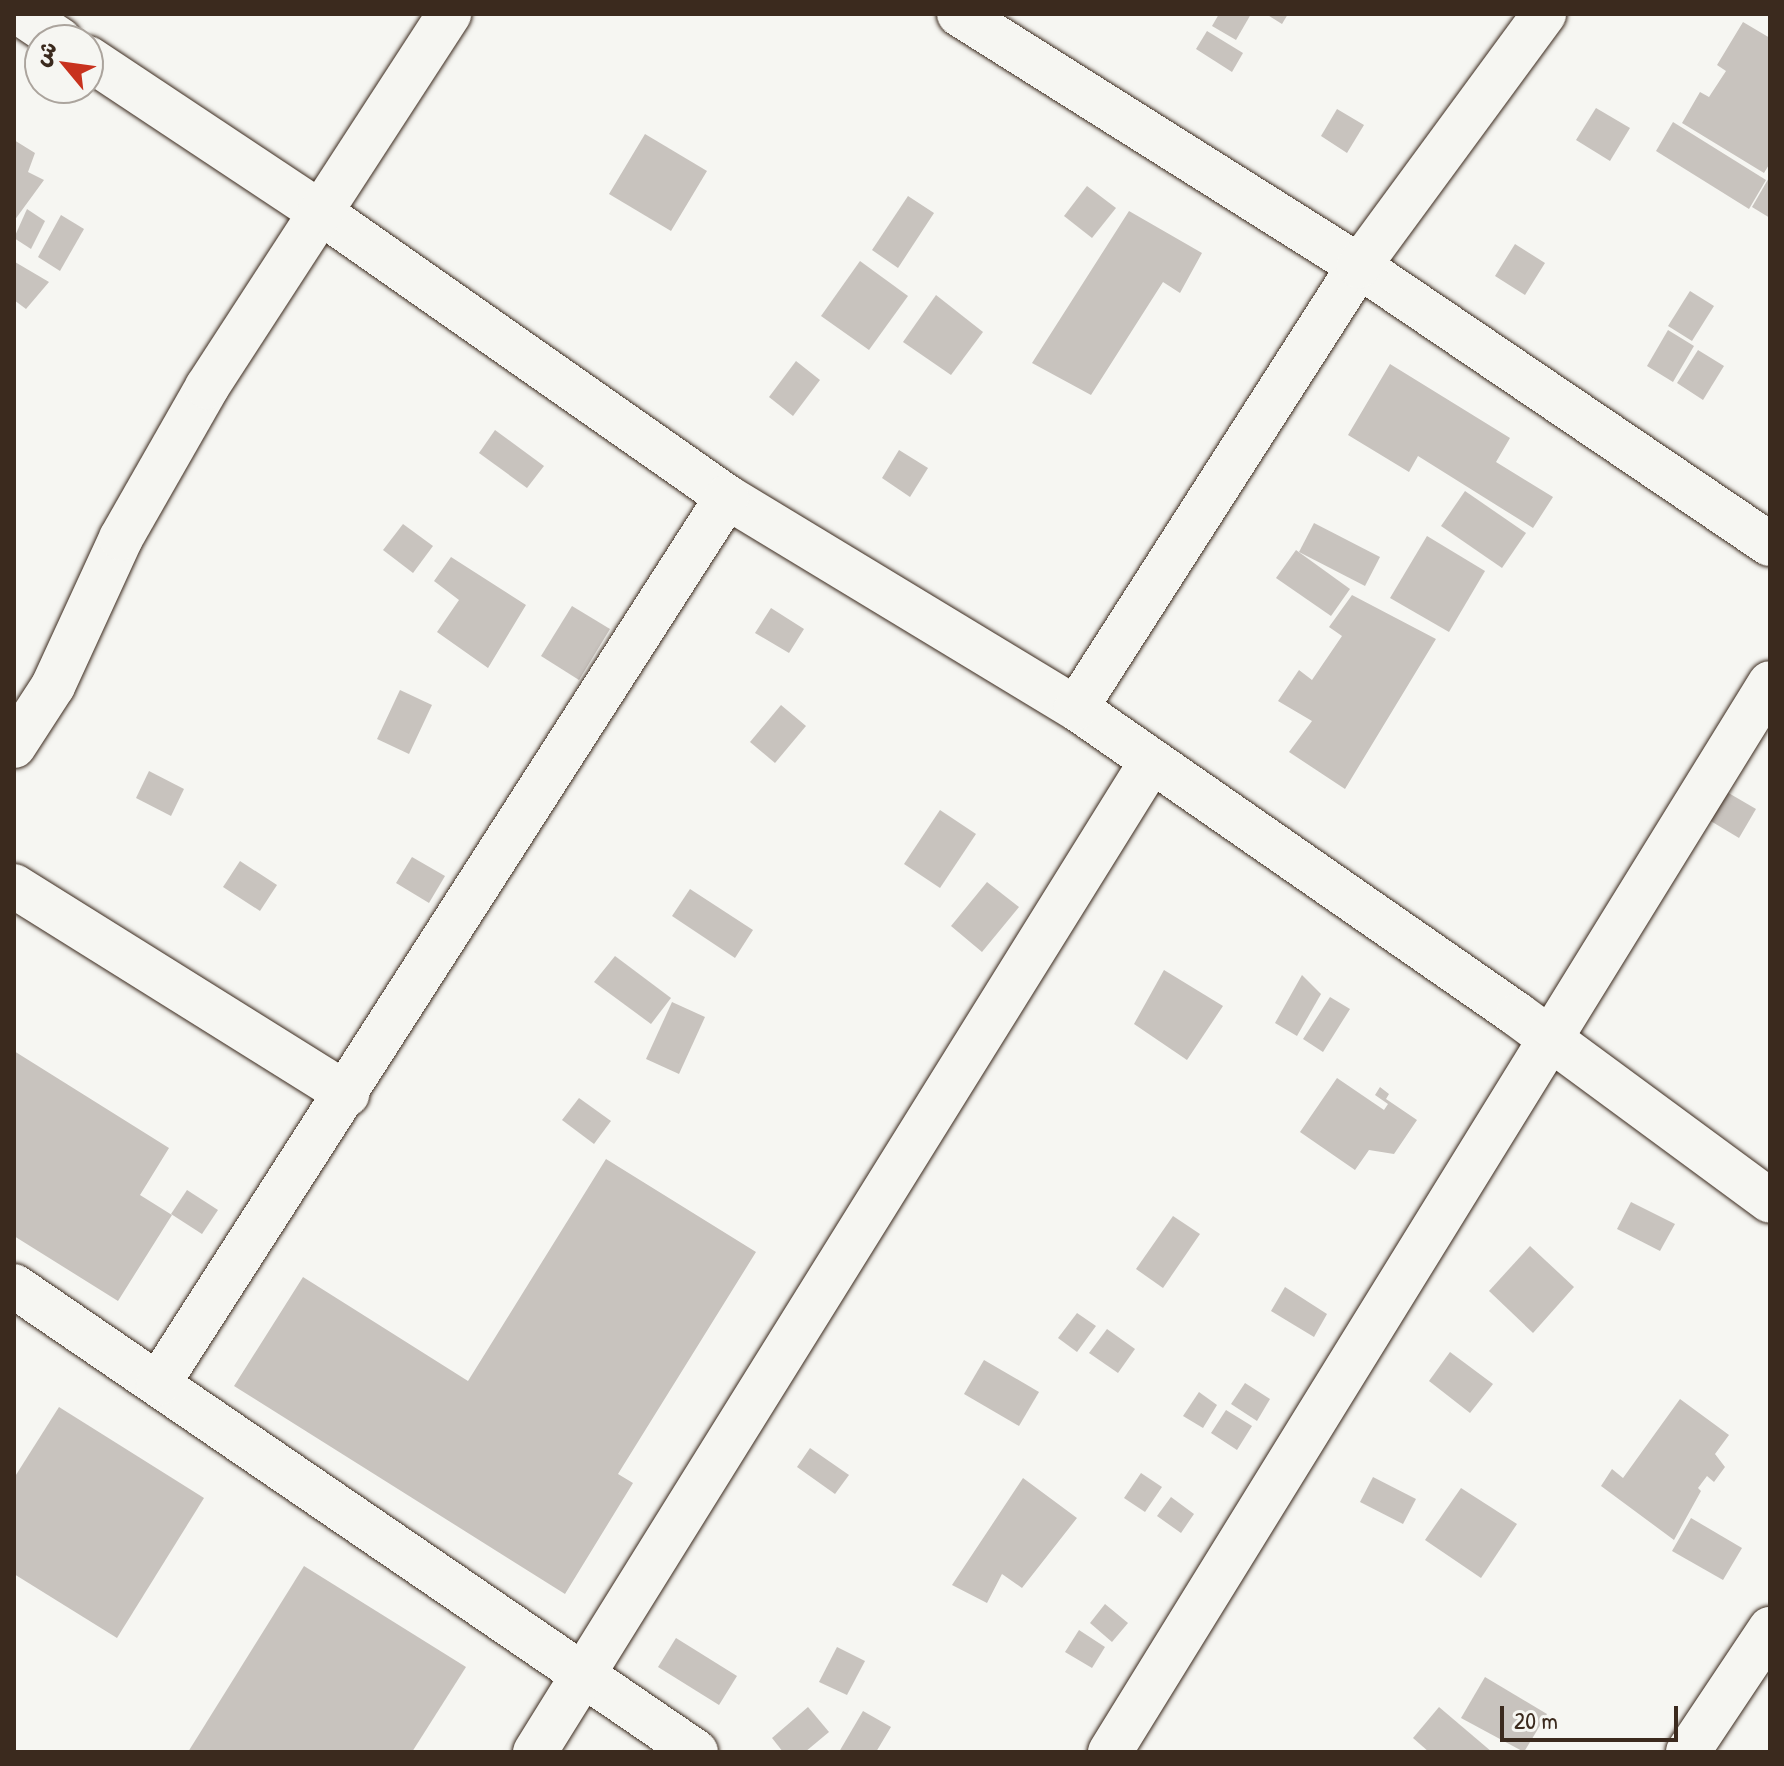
<!DOCTYPE html>
<meta charset="utf-8">
<style>
body{margin:0}
#map{position:relative;width:1784px;height:1766px;overflow:hidden;background:#f6f6f2;font-family:"Patrick Hand","Playpen Sans Arabic",sans-serif}
div>[style]{position:absolute}
.building>*{inset:0;background:#c8c3be}
.roads{filter:drop-shadow(0 0 2px #3b2a1e) drop-shadow(0 0 2px #3b2a1e)}
.minor>*{height:44px;margin:-22px;padding:0 22px;transform-origin:22px;border-radius:22px;background:#f6f6f2}
span{translate:-50% -50%;white-space:nowrap;text-align:center;line-height:1.15;-webkit-text-stroke:6px #f6f6f2;paint-order:stroke}
.frame{position:absolute;inset:0;border:16px solid #3b2a1e;pointer-events:none}
.north{position:absolute;left:24px;top:24px;width:80px;height:80px;box-sizing:border-box;background:#f6f6f2;border:2px solid #aba49d;border-radius:50%;rotate:299deg;font-size:22px;font-weight:700;line-height:32px;text-align:center;color:#3b2a1e}
.north::after{content:'';display:block;margin:auto;width:28px;height:36px;background:#c8321e;clip-path:polygon(50% 0,100% 100%,50% 72%,0 100%)}
.scale{position:absolute;left:1500px;top:1706px;width:178px;height:36px;box-sizing:border-box;border:4px solid #3b2a1e;border-top:0;padding-left:10px;font-size:24px;line-height:28px;white-space:nowrap;color:#3b2a1e;-webkit-text-stroke:6px #f6f6f2;paint-order:stroke}
</style>
<div id="map">
<div class="building">
<div style="clip-path:polygon(1219px 14px,1251px 14px,1236px 40px,1212px 26px)"></div>
<div style="clip-path:polygon(1266px 14px,1288px 14px,1282px 24px)"></div>
<div style="clip-path:polygon(1743px 22px,1770px 38px,1770px 163px,1764px 173px,1682px 123px,1700px 92px,1709px 97px,1726px 71px,1717px 65px)"></div>
<div style="clip-path:polygon(1207px 31px,1243px 53px,1232px 72px,1196px 49px)"></div>
<div style="clip-path:polygon(1596px 108px,1630px 128px,1610px 161px,1576px 140px)"></div>
<div style="clip-path:polygon(1337px 109px,1364px 125px,1347px 153px,1321px 136px)"></div>
<div style="clip-path:polygon(1673px 122px,1766px 180px,1749px 209px,1656px 151px)"></div>
<div style="clip-path:polygon(645px 134px,707px 171px,671px 231px,609px 194px)"></div>
<div style="clip-path:polygon(14px 140px,35px 153px,28px 172px,44px 180px,14px 221px)"></div>
<div style="clip-path:polygon(1770px 176px,1770px 218px,1752px 207px)"></div>
<div style="clip-path:polygon(1087px 186px,1116px 208px,1092px 238px,1064px 216px)"></div>
<div style="clip-path:polygon(908px 196px,934px 213px,898px 268px,872px 250px)"></div>
<div style="clip-path:polygon(27px 209px,45px 221px,31px 249px,14px 238px)"></div>
<div style="clip-path:polygon(1129px 211px,1202px 253px,1180px 293px,1163px 282px,1091px 395px,1032px 363px)"></div>
<div style="clip-path:polygon(61px 215px,84px 229px,60px 271px,38px 257px)"></div>
<div style="clip-path:polygon(1515px 244px,1545px 263px,1525px 295px,1495px 276px)"></div>
<div style="clip-path:polygon(860px 261px,908px 296px,869px 350px,821px 316px)"></div>
<div style="clip-path:polygon(15px 262px,49px 282px,26px 309px,14px 300px)"></div>
<div style="clip-path:polygon(1690px 291px,1714px 306px,1692px 341px,1668px 326px)"></div>
<div style="clip-path:polygon(936px 295px,983px 332px,951px 375px,903px 342px)"></div>
<div style="clip-path:polygon(1668px 330px,1694px 346px,1673px 382px,1647px 366px)"></div>
<div style="clip-path:polygon(1698px 350px,1724px 366px,1703px 400px,1677px 383px)"></div>
<div style="clip-path:polygon(796px 361px,820px 380px,793px 416px,769px 397px)"></div>
<div style="clip-path:polygon(1390px 364px,1510px 438px,1496px 462px,1553px 497px,1533px 528px,1418px 456px,1409px 472px,1348px 435px)"></div>
<div style="clip-path:polygon(495px 430px,544px 466px,527px 488px,479px 453px)"></div>
<div style="clip-path:polygon(899px 450px,928px 468px,910px 497px,882px 478px)"></div>
<div style="clip-path:polygon(1465px 491px,1526px 533px,1502px 568px,1441px 526px)"></div>
<div style="clip-path:polygon(1314px 523px,1380px 557px,1365px 586px,1299px 552px)"></div>
<div style="clip-path:polygon(403px 524px,433px 546px,413px 573px,383px 550px)"></div>
<div style="clip-path:polygon(1427px 536px,1485px 571px,1449px 632px,1390px 598px)"></div>
<div style="clip-path:polygon(1296px 550px,1350px 589px,1331px 616px,1276px 578px)"></div>
<div style="clip-path:polygon(451px 557px,526px 605px,488px 668px,437px 632px,459px 600px,434px 581px)"></div>
<div style="clip-path:polygon(1352px 595px,1436px 639px,1345px 789px,1289px 752px,1312px 721px,1278px 701px,1299px 670px,1312px 680px,1342px 636px,1329px 627px)"></div>
<div style="clip-path:polygon(572px 606px,610px 629px,579px 680px,541px 656px)"></div>
<div style="clip-path:polygon(771px 608px,804px 629px,789px 653px,755px 633px)"></div>
<div style="clip-path:polygon(400px 690px,432px 705px,409px 754px,377px 739px)"></div>
<div style="clip-path:polygon(781px 705px,806px 726px,775px 763px,750px 742px)"></div>
<div style="clip-path:polygon(149px 771px,184px 789px,171px 816px,136px 798px)"></div>
<div style="clip-path:polygon(1720px 788px,1756px 809px,1739px 838px,1704px 817px)"></div>
<div style="clip-path:polygon(940px 810px,976px 834px,940px 888px,904px 864px)"></div>
<div style="clip-path:polygon(412px 857px,445px 876px,429px 903px,396px 883px)"></div>
<div style="clip-path:polygon(240px 861px,277px 885px,260px 911px,223px 887px)"></div>
<div style="clip-path:polygon(987px 882px,1019px 907px,982px 952px,951px 926px)"></div>
<div style="clip-path:polygon(690px 889px,753px 930px,735px 958px,672px 916px)"></div>
<div style="clip-path:polygon(615px 956px,671px 998px,651px 1024px,594px 982px)"></div>
<div style="clip-path:polygon(1164px 970px,1223px 1006px,1187px 1060px,1134px 1024px)"></div>
<div style="clip-path:polygon(1302px 975px,1321px 994px,1297px 1036px,1275px 1023px)"></div>
<div style="clip-path:polygon(1330px 997px,1350px 1009px,1323px 1052px,1303px 1039px)"></div>
<div style="clip-path:polygon(672px 1002px,705px 1017px,679px 1074px,646px 1059px)"></div>
<div style="clip-path:polygon(14px 1051px,169px 1148px,140px 1195px,172px 1215px,118px 1301px,14px 1236px)"></div>
<div style="clip-path:polygon(1337px 1078px,1384px 1110px,1388px 1104px,1375px 1095px,1380px 1087px,1389px 1094px,1386px 1099px,1417px 1120px,1394px 1154px,1369px 1150px,1355px 1170px,1300px 1132px)"></div>
<div style="clip-path:polygon(579px 1098px,611px 1121px,594px 1144px,562px 1120px)"></div>
<div style="clip-path:polygon(606px 1159px,756px 1252px,618px 1474px,633px 1483px,565px 1594px,234px 1386px,303px 1277px,468px 1381px)"></div>
<div style="clip-path:polygon(187px 1190px,218px 1210px,202px 1234px,171px 1214px)"></div>
<div style="clip-path:polygon(1631px 1202px,1675px 1224px,1660px 1251px,1617px 1229px)"></div>
<div style="clip-path:polygon(1173px 1216px,1200px 1234px,1163px 1288px,1136px 1269px)"></div>
<div style="clip-path:polygon(1530px 1246px,1574px 1287px,1533px 1333px,1489px 1291px)"></div>
<div style="clip-path:polygon(1285px 1287px,1327px 1314px,1314px 1337px,1271px 1311px)"></div>
<div style="clip-path:polygon(1077px 1313px,1096px 1326px,1077px 1352px,1058px 1338px)"></div>
<div style="clip-path:polygon(1107px 1329px,1135px 1349px,1118px 1373px,1089px 1353px)"></div>
<div style="clip-path:polygon(1450px 1352px,1493px 1384px,1470px 1413px,1429px 1381px)"></div>
<div style="clip-path:polygon(984px 1360px,1039px 1392px,1019px 1426px,964px 1394px)"></div>
<div style="clip-path:polygon(1245px 1383px,1270px 1399px,1257px 1421px,1231px 1404px)"></div>
<div style="clip-path:polygon(1199px 1392px,1217px 1405px,1203px 1428px,1183px 1416px)"></div>
<div style="clip-path:polygon(1680px 1399px,1729px 1435px,1715px 1454px,1725px 1467px,1714px 1482px,1707px 1476px,1698px 1488px,1701px 1491px,1674px 1540px,1601px 1486px,1612px 1469px,1623px 1478px)"></div>
<div style="clip-path:polygon(59px 1407px,204px 1498px,117px 1638px,14px 1574px,14px 1478px)"></div>
<div style="clip-path:polygon(1226px 1410px,1252px 1426px,1237px 1450px,1211px 1433px)"></div>
<div style="clip-path:polygon(810px 1448px,849px 1475px,835px 1494px,797px 1467px)"></div>
<div style="clip-path:polygon(1141px 1473px,1162px 1487px,1145px 1512px,1124px 1498px)"></div>
<div style="clip-path:polygon(1373px 1477px,1416px 1499px,1403px 1524px,1360px 1502px)"></div>
<div style="clip-path:polygon(1023px 1478px,1077px 1518px,1022px 1588px,1002px 1574px,987px 1603px,952px 1585px)"></div>
<div style="clip-path:polygon(1461px 1488px,1517px 1524px,1481px 1578px,1425px 1540px)"></div>
<div style="clip-path:polygon(1171px 1497px,1194px 1514px,1181px 1533px,1157px 1516px)"></div>
<div style="clip-path:polygon(1691px 1518px,1742px 1548px,1723px 1580px,1672px 1551px)"></div>
<div style="clip-path:polygon(304px 1566px,466px 1667px,412px 1752px,188px 1752px)"></div>
<div style="clip-path:polygon(1105px 1604px,1128px 1623px,1112px 1642px,1090px 1623px)"></div>
<div style="clip-path:polygon(1079px 1630px,1105px 1647px,1092px 1668px,1065px 1652px)"></div>
<div style="clip-path:polygon(676px 1638px,737px 1676px,719px 1705px,658px 1667px)"></div>
<div style="clip-path:polygon(837px 1647px,865px 1661px,847px 1695px,819px 1682px)"></div>
<div style="clip-path:polygon(1485px 1677px,1547px 1714px,1524px 1752px,1461px 1718px)"></div>
<div style="clip-path:polygon(808px 1707px,829px 1732px,805px 1752px,783px 1752px,772px 1738px)"></div>
<div style="clip-path:polygon(1439px 1707px,1492px 1752px,1429px 1752px,1413px 1738px)"></div>
<div style="clip-path:polygon(863px 1711px,891px 1727px,876px 1752px,839px 1752px)"></div>
</div>
<div class="roads">
<div class="minor">
<div style="left:21px;top:14px;width:47px;rotate:33.7deg"></div>
<div style="left:959px;top:14px;width:473px;rotate:32.2deg"></div>
<div style="left:1359px;top:266px;width:496px;rotate:34.1deg"></div>
<div style="left:88px;top:58px;width:278px;rotate:33.6deg"></div>
<div style="left:320px;top:212px;width:497px;rotate:35deg"></div>
<div style="left:727px;top:497px;width:408px;rotate:31.2deg"></div>
<div style="left:1076px;top:708px;width:538px;rotate:34.78deg"></div>
<div style="left:1518px;top:1015px;width:313px;rotate:36.4deg"></div>
<div style="left:1076px;top:708px;width:525px;rotate:-57.37deg"></div>
<div style="left:1359px;top:266px;width:313px;rotate:-53.7deg"></div>
<div style="left:14px;top:746px;width:72px;rotate:-57deg"></div>
<div style="left:53px;top:686px;width:163px;rotate:-65.3deg"></div>
<div style="left:121px;top:538px;width:174px;rotate:-60.3deg"></div>
<div style="left:207px;top:387px;width:445px;rotate:-57deg"></div>
<div style="left:14px;top:886px;width:393px;rotate:32deg"></div>
<div style="left:14px;top:1286px;width:826px;rotate:34.34deg"></div>
<div style="left:158px;top:1384px;width:1054px;rotate:-57.32deg"></div>
<div style="left:535px;top:1752px;width:1166px;rotate:-58.11deg"></div>
<div style="left:1110px;top:1752px;width:1256px;rotate:-58.31deg"></div>
<div style="left:1688px;top:1752px;width:148px;rotate:-56.3deg"></div>
</div>
</div>
<div class="frame"></div>
<div class="north">ش</div>
<div class="scale">20 m</div>
</div>
